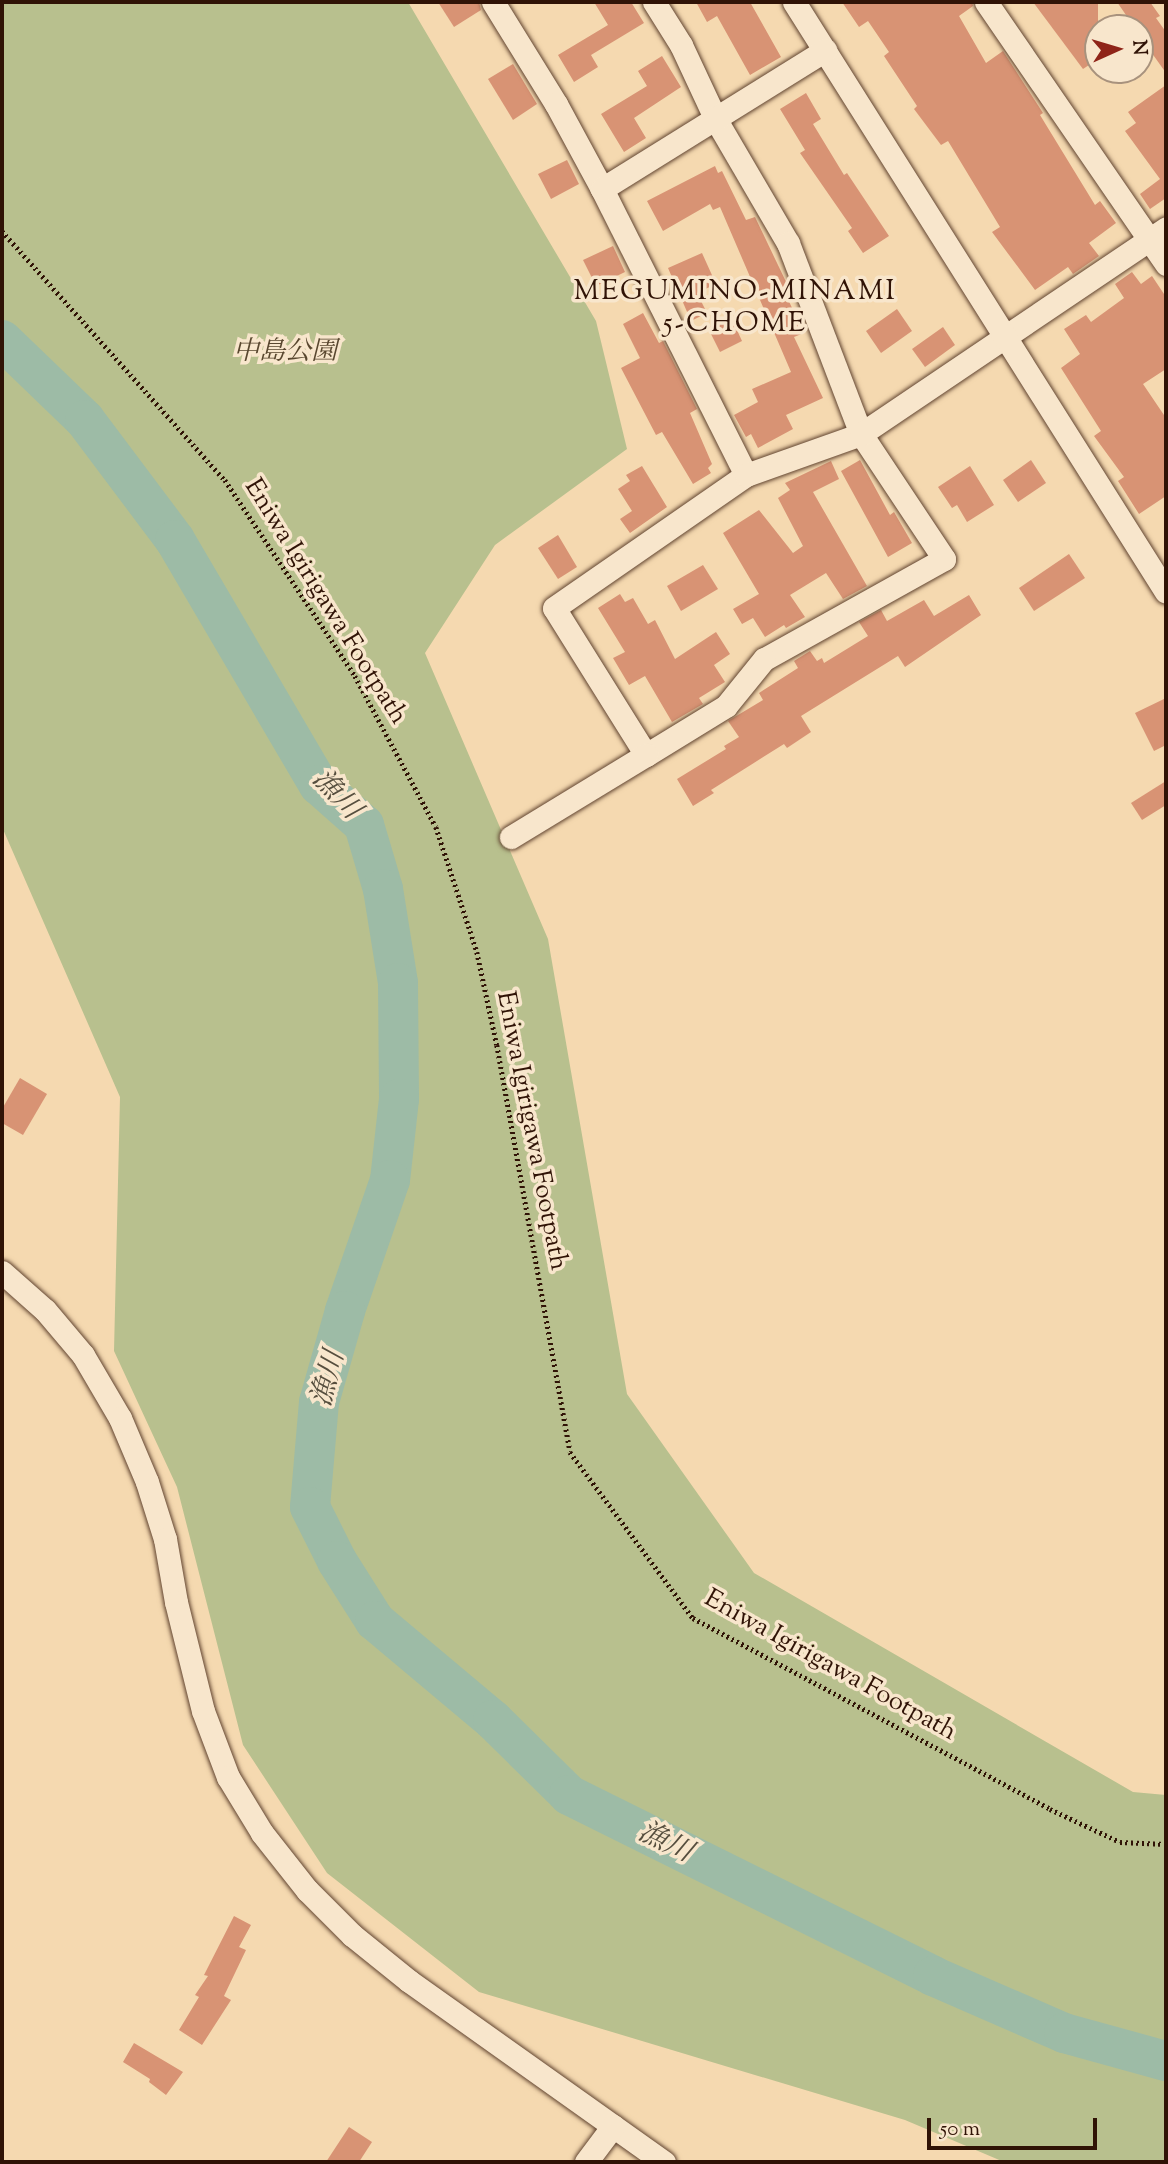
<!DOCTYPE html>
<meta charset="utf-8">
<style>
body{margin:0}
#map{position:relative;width:1168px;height:2164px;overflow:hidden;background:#f5d9b0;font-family:"Sorts Mill Goudy","Noto Serif JP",serif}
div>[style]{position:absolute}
.green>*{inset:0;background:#b8c08e}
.river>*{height:40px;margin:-20px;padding:0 20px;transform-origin:20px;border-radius:20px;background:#9dbba6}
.building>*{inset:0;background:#d89374}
.path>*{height:4.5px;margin-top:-2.25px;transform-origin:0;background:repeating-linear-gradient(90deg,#301306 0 2px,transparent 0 5.5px)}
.roads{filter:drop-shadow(0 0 2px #614430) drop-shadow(0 0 2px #614430)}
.minor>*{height:23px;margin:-11.5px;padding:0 11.5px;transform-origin:11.5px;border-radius:11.5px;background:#f8e6cc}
span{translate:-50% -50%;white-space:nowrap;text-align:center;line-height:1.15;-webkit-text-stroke:7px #f8e6cc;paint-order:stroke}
.park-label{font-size:26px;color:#59472f;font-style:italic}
.street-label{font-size:26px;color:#301306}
.neighbourhood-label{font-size:28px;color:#301306;letter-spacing:2px}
.water-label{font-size:28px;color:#564e3e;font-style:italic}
.frame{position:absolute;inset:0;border:4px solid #301306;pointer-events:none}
.north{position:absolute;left:1084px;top:14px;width:70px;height:70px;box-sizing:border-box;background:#f8e6cc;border:2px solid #a8927d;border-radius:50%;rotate:86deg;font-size:19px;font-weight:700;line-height:28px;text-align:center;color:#301306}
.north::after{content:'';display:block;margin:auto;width:24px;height:32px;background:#8f2418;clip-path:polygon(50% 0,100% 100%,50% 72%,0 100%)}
.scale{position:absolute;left:927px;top:2118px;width:170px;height:32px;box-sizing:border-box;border:4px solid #301306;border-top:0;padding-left:9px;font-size:21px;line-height:24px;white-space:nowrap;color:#301306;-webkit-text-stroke:5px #f8e6cc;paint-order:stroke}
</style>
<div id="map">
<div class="green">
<div style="clip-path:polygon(2px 2px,408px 2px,596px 321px,627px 449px,495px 545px,425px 653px,548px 939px,627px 1394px,754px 1573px,1133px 1792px,1166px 1795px,1166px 2162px,1004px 2162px,905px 2120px,479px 1992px,327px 1873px,243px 1745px,177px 1487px,114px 1351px,120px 1097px,2px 827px)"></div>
</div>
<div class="river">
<div style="left:2px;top:340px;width:115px;rotate:43.9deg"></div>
<div style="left:85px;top:420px;width:150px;rotate:53.1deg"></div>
<div style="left:175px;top:540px;width:284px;rotate:59.6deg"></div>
<div style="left:319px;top:785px;width:60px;rotate:41.6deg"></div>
<div style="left:364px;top:825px;width:67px;rotate:73.5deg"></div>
<div style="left:383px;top:889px;width:95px;rotate:80.9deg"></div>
<div style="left:398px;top:983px;width:116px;rotate:89.5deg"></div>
<div style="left:399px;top:1099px;width:81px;rotate:96.3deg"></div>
<div style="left:390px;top:1180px;width:139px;rotate:109deg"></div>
<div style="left:345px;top:1311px;width:95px;rotate:105.9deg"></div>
<div style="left:319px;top:1402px;width:105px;rotate:94.9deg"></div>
<div style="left:310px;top:1507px;width:60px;rotate:63.4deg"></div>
<div style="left:337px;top:1561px;width:71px;rotate:57.7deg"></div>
<div style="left:375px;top:1621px;width:154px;rotate:40deg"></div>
<div style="left:493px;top:1720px;width:107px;rotate:44.6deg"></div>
<div style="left:569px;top:1795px;width:407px;rotate:26.4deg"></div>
<div style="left:933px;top:1976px;width:143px;rotate:23.5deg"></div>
<div style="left:1064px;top:2033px;width:106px;rotate:15.4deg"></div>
</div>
<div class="building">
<div style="clip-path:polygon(438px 2px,479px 2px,481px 10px,454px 27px)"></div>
<div style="clip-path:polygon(594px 2px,631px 2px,644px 23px,591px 55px,598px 67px,574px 82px,558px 55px,608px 25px)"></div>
<div style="clip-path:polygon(696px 2px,750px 2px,781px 57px,750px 75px,717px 16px,707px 22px)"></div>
<div style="clip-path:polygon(842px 2px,972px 2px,973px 6px,959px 16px,986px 63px,1003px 51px,1043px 113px,1040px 115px,1095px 205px,1100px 201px,1116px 223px,1089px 243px,1099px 256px,1073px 274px,1068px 267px,1035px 290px,992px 232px,1000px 227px,948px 141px,941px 145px,914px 109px,917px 106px,884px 56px,889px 52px,868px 21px,859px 27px)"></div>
<div style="clip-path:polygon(1033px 2px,1098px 2px,1098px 59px,1083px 69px)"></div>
<div style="clip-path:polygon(1117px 2px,1150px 2px,1160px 16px,1156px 18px,1166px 32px,1166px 73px,1144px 42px,1140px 28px,1135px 28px)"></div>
<div style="clip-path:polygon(662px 56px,681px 87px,634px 118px,646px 138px,624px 152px,601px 114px,647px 86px,638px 71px)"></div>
<div style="clip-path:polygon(513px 64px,537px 104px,513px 120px,488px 79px)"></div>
<div style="clip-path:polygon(1166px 85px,1166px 198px,1150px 209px,1140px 194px,1160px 179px,1125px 131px,1136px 123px,1128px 112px)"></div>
<div style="clip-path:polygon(806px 93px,821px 119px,813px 124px,844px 175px,847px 173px,889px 236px,863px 253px,848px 231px,852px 228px,800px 153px,805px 150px,780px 109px)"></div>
<div style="clip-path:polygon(567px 160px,579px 184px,551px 199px,538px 174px)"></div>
<div style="clip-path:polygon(715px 166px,718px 173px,722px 171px,746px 220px,755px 217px,789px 288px,784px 291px,804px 333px,794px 337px,823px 398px,786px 415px,793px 429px,758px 448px,751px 434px,746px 437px,734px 415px,758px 402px,752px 389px,791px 372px,720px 207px,713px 210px,710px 204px,663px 231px,647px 201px)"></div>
<div style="clip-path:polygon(613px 246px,625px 272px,596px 286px,583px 260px)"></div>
<div style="clip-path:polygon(702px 253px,716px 284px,697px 293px,707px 313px,691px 321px,668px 268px)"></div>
<div style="clip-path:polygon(1132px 272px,1141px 284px,1152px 276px,1166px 297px,1166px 369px,1143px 384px,1166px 418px,1166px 496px,1139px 514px,1118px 481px,1124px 477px,1094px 436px,1101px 431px,1061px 368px,1080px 354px,1064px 329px,1086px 315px,1091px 322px,1124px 298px,1115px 284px)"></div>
<div style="clip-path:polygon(897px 309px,912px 331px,881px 353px,866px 331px)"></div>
<div style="clip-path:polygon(643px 313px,659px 343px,663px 341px,697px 409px,690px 413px,712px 464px,708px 468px,711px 473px,693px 484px,662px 432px,656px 435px,621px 368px,640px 358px,623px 324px)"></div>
<div style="clip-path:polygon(731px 317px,742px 341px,720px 352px,708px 328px)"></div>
<div style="clip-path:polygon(943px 327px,955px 345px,925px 367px,912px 349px)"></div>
<div style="clip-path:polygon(860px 460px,890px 515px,894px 512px,912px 543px,888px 557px,841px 471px)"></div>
<div style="clip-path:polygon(1031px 460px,1046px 483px,1018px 502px,1003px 480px)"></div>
<div style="clip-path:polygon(831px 461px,839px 479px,813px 492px,867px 586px,843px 599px,826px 573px,790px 595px,805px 617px,786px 628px,784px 625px,765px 637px,753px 618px,742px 624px,733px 609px,759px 594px,723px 533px,759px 510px,793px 553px,803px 546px,778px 498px,790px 490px,785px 483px)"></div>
<div style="clip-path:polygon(642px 466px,667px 507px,630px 533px,620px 519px,632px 511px,618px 489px,630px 481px,626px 475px)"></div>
<div style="clip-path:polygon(970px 466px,994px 505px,967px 522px,957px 505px,952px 508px,938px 487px)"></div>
<div style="clip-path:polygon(558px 535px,577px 567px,558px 579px,538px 548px)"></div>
<div style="clip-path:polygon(1069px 554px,1085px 578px,1034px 611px,1019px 588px)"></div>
<div style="clip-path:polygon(703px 565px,718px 589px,681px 611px,667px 586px)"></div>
<div style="clip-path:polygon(620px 594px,625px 602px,633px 598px,648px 624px,655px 620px,675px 659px,716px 632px,730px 654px,714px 665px,725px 682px,699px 698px,703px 704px,672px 722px,645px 676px,629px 685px,613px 658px,625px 652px,598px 608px)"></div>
<div style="clip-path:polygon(969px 595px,981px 615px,905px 667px,898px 656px,801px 716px,811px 732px,787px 748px,784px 744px,711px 790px,714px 793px,693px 806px,677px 779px,726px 749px,724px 746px,739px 737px,728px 721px,763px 700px,759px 693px,798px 668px,794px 661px,810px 651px,817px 661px,822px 658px,824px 663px,868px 636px,859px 622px,881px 610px,887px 621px,924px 600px,934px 616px)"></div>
<div style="clip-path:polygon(1166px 698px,1166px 745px,1154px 751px,1135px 713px)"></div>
<div style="clip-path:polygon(1166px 781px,1166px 805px,1142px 820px,1131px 803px)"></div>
<div style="clip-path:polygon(20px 1078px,47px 1094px,23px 1135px,2px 1123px,2px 1109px)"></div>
<div style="clip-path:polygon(234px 1916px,251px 1925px,239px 1947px,246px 1950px,224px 1996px,231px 2000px,202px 2045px,179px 2030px,199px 1997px,195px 1995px,208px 1976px,204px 1975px)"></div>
<div style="clip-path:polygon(134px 2043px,183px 2072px,166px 2095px,149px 2082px,150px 2079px,123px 2062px)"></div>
<div style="clip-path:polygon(349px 2127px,372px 2142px,359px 2162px,326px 2162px)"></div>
</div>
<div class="path">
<div style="left:2px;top:231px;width:334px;rotate:48.2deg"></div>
<div style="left:225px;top:480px;width:235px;rotate:56.4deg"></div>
<div style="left:355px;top:676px;width:171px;rotate:61.8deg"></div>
<div style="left:436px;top:827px;width:132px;rotate:71.8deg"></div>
<div style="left:477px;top:952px;width:95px;rotate:77.9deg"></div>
<div style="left:497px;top:1045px;width:413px;rotate:79.8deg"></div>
<div style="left:570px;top:1452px;width:207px;rotate:53.5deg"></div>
<div style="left:693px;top:1618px;width:405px;rotate:28.1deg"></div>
<div style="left:1050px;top:1809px;width:77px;rotate:25.2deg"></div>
<div style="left:1120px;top:1842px;width:46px;rotate:2.5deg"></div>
</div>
<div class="roads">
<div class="minor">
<div style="left:493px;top:2px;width:120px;rotate:58.3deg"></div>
<div style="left:556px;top:104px;width:97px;rotate:61.6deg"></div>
<div style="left:602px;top:189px;width:320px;rotate:63.3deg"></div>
<div style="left:654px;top:2px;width:51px;rotate:57.9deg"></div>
<div style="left:681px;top:45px;width:83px;rotate:65deg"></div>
<div style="left:716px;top:120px;width:143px;rotate:59.7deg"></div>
<div style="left:788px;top:243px;width:204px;rotate:69.1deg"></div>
<div style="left:861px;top:434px;width:150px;rotate:56.4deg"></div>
<div style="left:944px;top:559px;width:206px;rotate:150.9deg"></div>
<div style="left:764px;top:659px;width:60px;rotate:129deg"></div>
<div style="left:726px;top:706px;width:94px;rotate:148.5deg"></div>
<div style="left:646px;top:755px;width:173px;rotate:-122deg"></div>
<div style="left:554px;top:608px;width:234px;rotate:-34.7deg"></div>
<div style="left:746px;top:475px;width:122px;rotate:-19.6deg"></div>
<div style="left:861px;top:434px;width:368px;rotate:-34deg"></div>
<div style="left:794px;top:2px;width:697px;rotate:57.77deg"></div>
<div style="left:986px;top:2px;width:318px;rotate:55.5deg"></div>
<div style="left:602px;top:189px;width:263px;rotate:-31.9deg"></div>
<div style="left:511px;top:837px;width:158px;rotate:-31.3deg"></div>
<div style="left:2px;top:1272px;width:57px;rotate:41.5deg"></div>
<div style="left:45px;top:1310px;width:59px;rotate:49.8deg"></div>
<div style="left:83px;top:1355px;width:73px;rotate:59.6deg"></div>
<div style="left:120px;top:1418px;width:69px;rotate:67.1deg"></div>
<div style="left:147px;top:1482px;width:60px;rotate:72.5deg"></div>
<div style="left:165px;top:1539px;width:64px;rotate:80.1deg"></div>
<div style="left:176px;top:1602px;width:112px;rotate:76.1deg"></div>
<div style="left:203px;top:1711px;width:71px;rotate:69.3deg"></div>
<div style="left:228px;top:1777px;width:66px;rotate:58.7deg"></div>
<div style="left:262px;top:1833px;width:73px;rotate:51.7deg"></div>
<div style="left:307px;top:1890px;width:64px;rotate:45deg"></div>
<div style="left:352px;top:1935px;width:73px;rotate:38.9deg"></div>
<div style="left:409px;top:1981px;width:313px;rotate:35.4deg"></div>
<div style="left:586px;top:2162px;width:45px;rotate:-53.1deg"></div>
</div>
</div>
<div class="park-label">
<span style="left:285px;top:353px">中島公園</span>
</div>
<div class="street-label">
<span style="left:325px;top:602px;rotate:58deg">Eniwa Igirigawa Footpath</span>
<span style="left:531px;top:1131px;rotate:79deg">Eniwa Igirigawa Footpath</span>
<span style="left:830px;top:1666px;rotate:29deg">Eniwa Igirigawa Footpath</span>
</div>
<div class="neighbourhood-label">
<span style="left:735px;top:308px">MEGUMINO-MINAMI<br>5-CHOME</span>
</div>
<div class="water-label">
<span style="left:336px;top:795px;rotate:47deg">漁川</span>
<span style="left:329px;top:1379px;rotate:-75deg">漁川</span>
<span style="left:665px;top:1843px;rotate:26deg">漁川</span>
</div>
<div class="frame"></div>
<div class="north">N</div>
<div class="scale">50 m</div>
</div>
